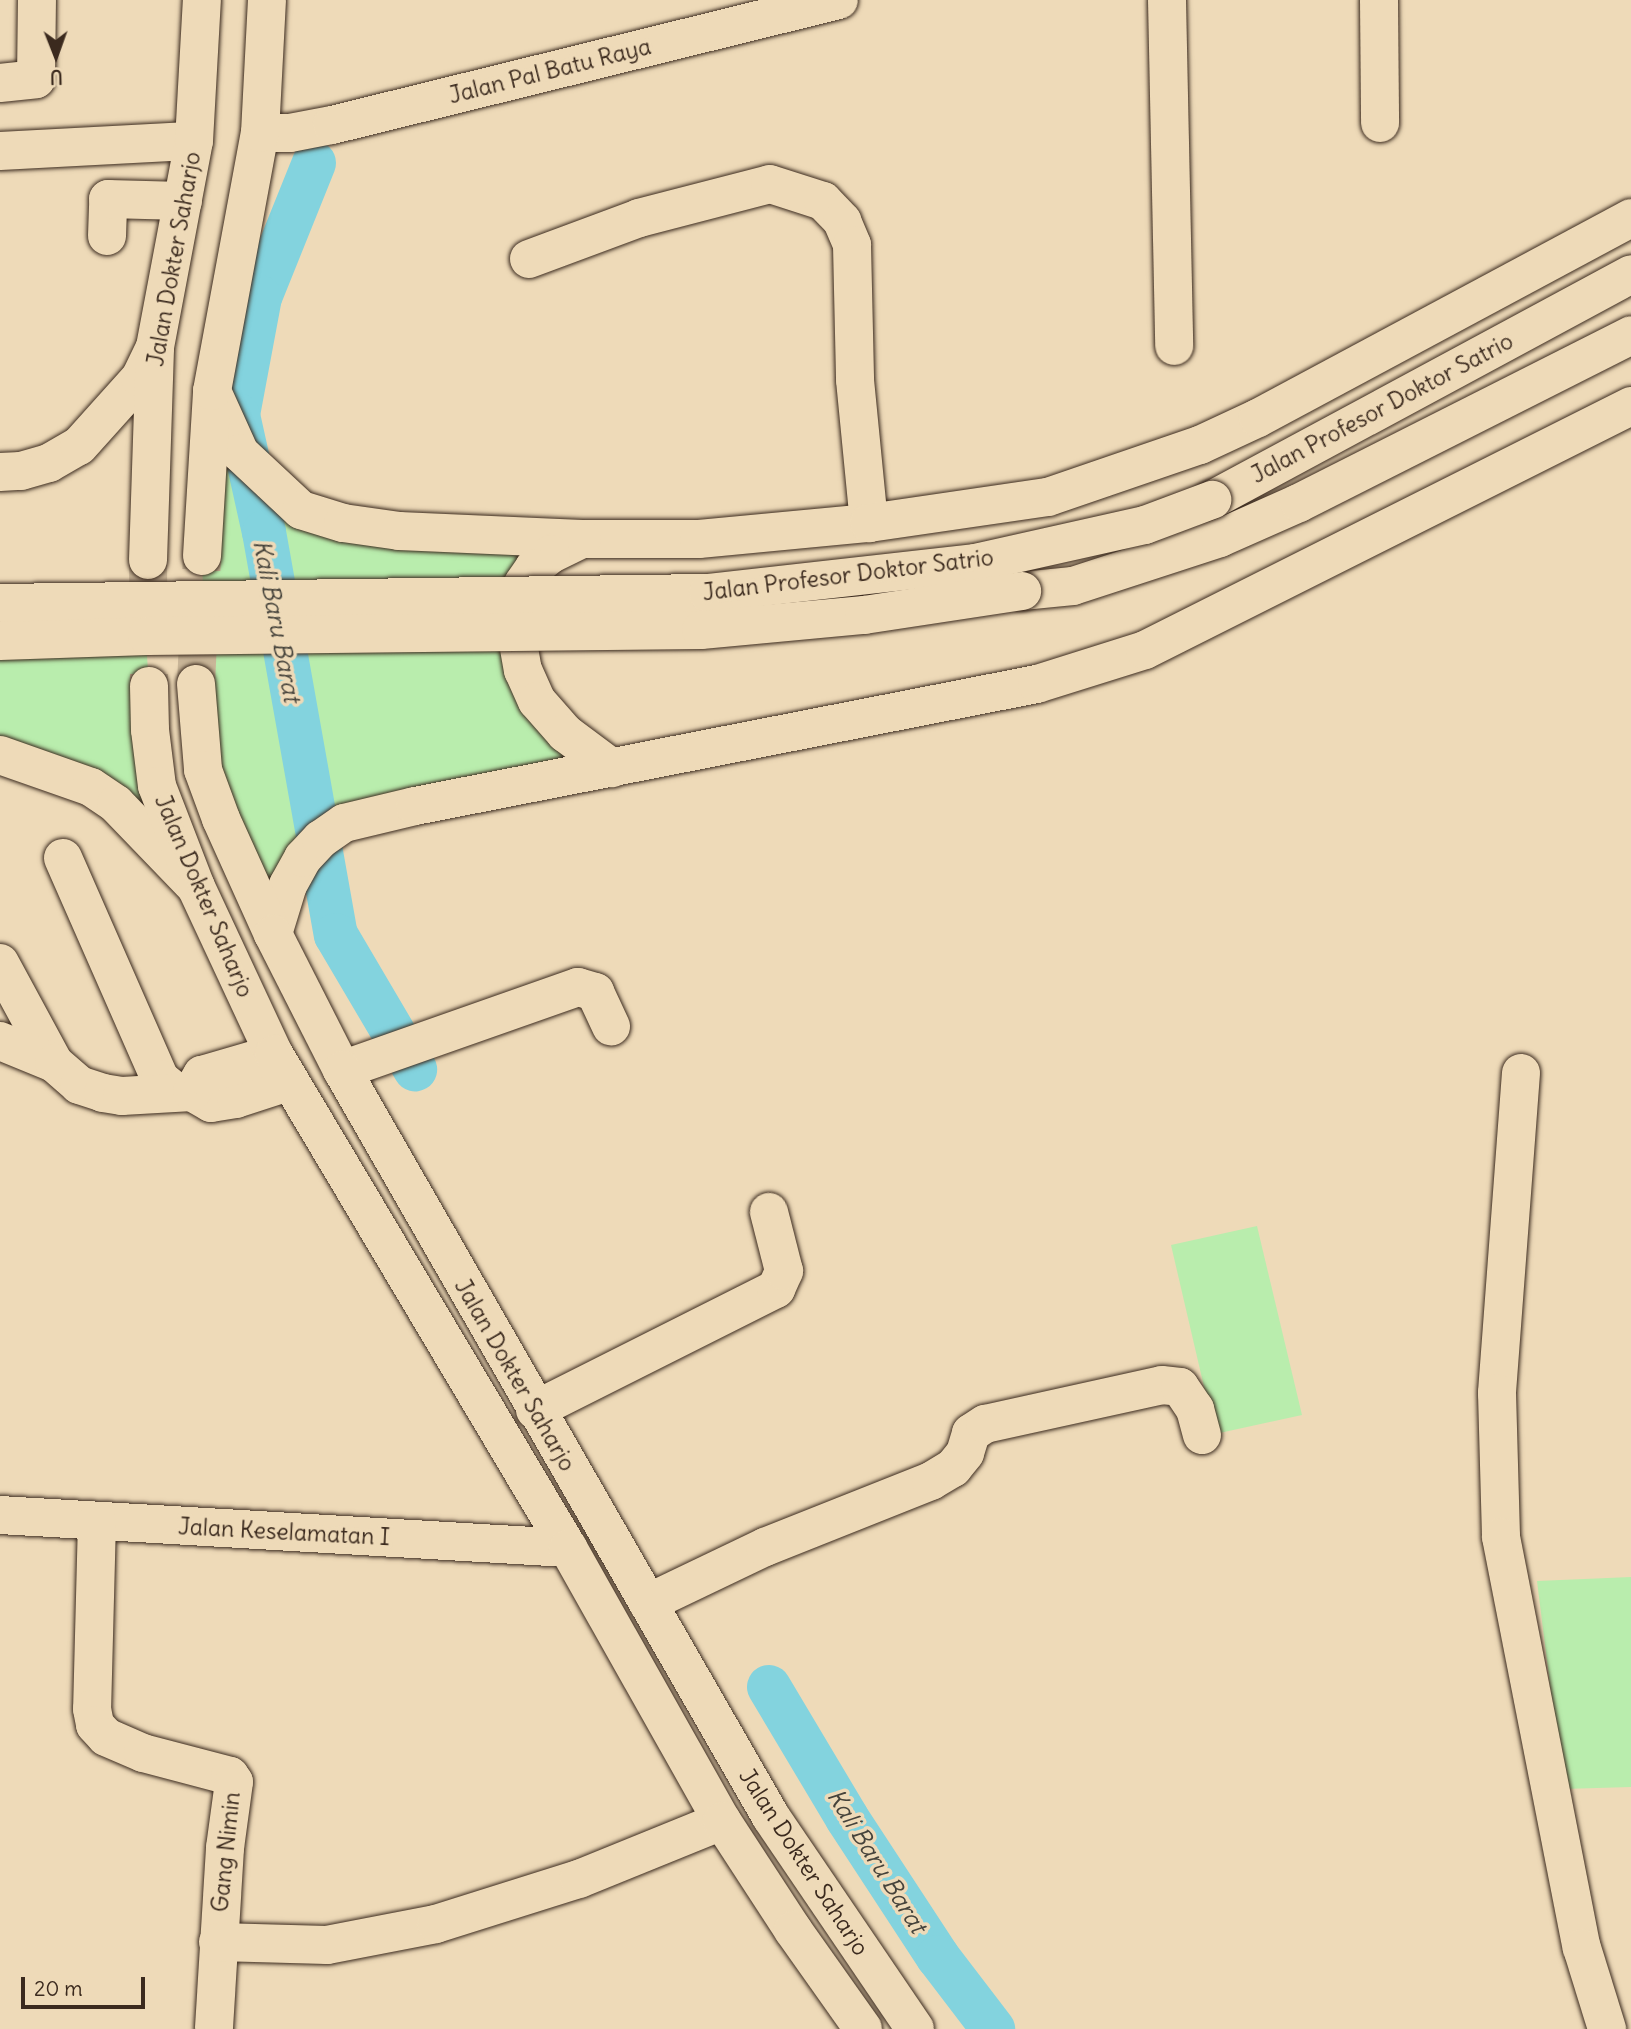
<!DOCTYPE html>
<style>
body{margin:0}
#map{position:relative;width:1631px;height:2029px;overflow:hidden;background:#eedab8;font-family:Delius,sans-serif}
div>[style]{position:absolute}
.green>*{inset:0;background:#b9edad}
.canal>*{height:44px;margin:-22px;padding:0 22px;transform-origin:22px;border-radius:22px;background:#83d3de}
.major-tunnel>*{height:38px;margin-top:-19px;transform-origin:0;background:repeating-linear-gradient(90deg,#cab799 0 38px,transparent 0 57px)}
.roads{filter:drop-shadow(0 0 2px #3b2a1e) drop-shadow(0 0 2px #3b2a1e)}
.minor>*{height:38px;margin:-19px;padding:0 19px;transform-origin:19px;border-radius:19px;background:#eedab8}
.major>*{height:38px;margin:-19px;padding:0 19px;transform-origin:19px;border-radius:19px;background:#eedab8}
.bridges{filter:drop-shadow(0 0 2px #3b2a1e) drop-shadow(0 0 2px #3b2a1e)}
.major-bridge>*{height:38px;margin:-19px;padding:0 19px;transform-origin:19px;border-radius:19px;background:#eedab8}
span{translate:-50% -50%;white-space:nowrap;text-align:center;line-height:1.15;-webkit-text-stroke:7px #eedab8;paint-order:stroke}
.street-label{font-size:23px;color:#3b2a1e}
.water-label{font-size:24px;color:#46433b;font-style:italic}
.north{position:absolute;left:21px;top:21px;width:70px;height:70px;-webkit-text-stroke:5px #eedab8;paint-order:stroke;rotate:179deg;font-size:19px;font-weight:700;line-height:28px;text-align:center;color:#3b2a1e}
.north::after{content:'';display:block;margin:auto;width:24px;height:32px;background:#3b2a1e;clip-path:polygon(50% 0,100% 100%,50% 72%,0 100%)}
.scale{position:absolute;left:21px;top:1977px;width:124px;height:32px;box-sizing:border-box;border:4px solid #3b2a1e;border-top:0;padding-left:9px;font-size:21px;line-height:24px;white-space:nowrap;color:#3b2a1e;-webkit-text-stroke:5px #eedab8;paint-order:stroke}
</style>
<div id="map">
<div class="green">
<div style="clip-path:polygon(212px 391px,301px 510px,582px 539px,523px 584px,203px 593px,202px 556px)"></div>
<div style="clip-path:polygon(518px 633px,523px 670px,612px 768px,344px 823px,273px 934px,196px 684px,198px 636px)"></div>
<div style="clip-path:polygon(146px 641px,149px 686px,173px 830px,0 755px,0 642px)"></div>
<div style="clip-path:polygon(1257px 1226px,1302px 1415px,1215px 1434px,1171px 1245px)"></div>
<div style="clip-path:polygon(1631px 1577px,1631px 1787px,1563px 1789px,1537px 1581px)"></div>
</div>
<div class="canal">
<div style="left:314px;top:163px;width:144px;rotate:111.9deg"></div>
<div style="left:260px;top:297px;width:120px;rotate:100.6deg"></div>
<div style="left:238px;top:415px;width:120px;rotate:77.5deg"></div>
<div style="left:264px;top:532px;width:409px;rotate:79.9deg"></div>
<div style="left:336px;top:935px;width:156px;rotate:59.5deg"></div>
<div style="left:769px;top:1687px;width:152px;rotate:59.2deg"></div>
<div style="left:847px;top:1818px;width:166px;rotate:56.8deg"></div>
<div style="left:938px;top:1957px;width:91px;rotate:52.6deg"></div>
</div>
<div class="major-tunnel">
<div style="left:148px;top:560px;width:126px;rotate:89.5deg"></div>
<div style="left:196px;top:684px;width:128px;rotate:-87.3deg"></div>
</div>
<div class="roads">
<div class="minor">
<div style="left:1167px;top:0;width:346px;rotate:88.8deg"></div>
<div style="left:1379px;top:0;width:123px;rotate:89.5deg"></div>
<div style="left:0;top:83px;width:36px;rotate:-6deg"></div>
<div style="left:36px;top:79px;width:79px;rotate:-89.3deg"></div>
<div style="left:260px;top:133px;width:30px"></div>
<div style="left:290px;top:133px;width:43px;rotate:-10.8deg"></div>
<div style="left:332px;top:125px;width:522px;rotate:-13.85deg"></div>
<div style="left:0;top:151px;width:194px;rotate:-3deg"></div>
<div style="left:107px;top:236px;width:37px;rotate:-88deg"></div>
<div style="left:108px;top:199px;width:75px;rotate:1.5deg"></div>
<div style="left:529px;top:259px;width:117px;rotate:-20.4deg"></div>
<div style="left:639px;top:218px;width:135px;rotate:-14.5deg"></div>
<div style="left:770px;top:184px;width:56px;rotate:17.8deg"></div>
<div style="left:823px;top:201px;width:28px;rotate:46deg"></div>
<div style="left:842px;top:221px;width:26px;rotate:67deg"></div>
<div style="left:852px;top:245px;width:135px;rotate:88.7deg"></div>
<div style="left:855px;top:380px;width:144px;rotate:84.4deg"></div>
<div style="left:212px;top:391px;width:68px;rotate:65.7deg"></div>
<div style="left:240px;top:453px;width:83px;rotate:43.1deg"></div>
<div style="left:301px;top:510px;width:44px;rotate:17.2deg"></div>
<div style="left:343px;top:523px;width:57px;rotate:8.1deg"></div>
<div style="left:399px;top:531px;width:183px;rotate:2.5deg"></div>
<div style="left:582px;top:539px;width:117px"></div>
<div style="left:699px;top:539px;width:171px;rotate:-5.4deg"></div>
<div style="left:869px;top:523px;width:181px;rotate:-8.3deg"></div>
<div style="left:1048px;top:497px;width:161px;rotate:-18.9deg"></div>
<div style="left:1200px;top:445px;width:64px;rotate:-25deg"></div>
<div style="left:1258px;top:418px;width:423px;rotate:-28.2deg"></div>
<div style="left:0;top:472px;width:21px;rotate:-3deg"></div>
<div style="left:21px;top:471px;width:29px;rotate:-16deg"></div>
<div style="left:49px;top:463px;width:34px;rotate:-30deg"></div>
<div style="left:79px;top:446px;width:91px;rotate:-48.1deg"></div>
<div style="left:140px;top:378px;width:34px;rotate:-64deg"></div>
<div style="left:582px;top:539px;width:34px;rotate:154deg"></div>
<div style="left:551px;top:554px;width:22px;rotate:141deg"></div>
<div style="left:534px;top:568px;width:19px;rotate:125deg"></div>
<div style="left:523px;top:584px;width:25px;rotate:104deg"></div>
<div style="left:517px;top:608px;width:29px;rotate:90deg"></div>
<div style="left:517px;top:637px;width:34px;rotate:80deg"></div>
<div style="left:523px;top:670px;width:34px;rotate:66deg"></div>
<div style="left:537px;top:701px;width:43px;rotate:48.8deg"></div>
<div style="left:565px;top:733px;width:59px;rotate:36.7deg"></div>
<div style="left:0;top:755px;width:96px;rotate:19.4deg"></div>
<div style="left:91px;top:787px;width:30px;rotate:34deg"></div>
<div style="left:116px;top:804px;width:115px;rotate:46.1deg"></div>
<div style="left:63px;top:858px;width:241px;rotate:66.3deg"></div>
<div style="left:160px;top:1079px;width:21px;rotate:39deg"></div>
<div style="left:273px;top:934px;width:51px;rotate:-73deg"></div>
<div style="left:288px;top:885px;width:31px;rotate:-61deg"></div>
<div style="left:303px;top:858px;width:26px;rotate:-47deg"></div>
<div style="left:321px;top:839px;width:28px;rotate:-35deg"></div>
<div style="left:344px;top:823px;width:73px;rotate:-13.5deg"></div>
<div style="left:415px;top:806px;width:634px;rotate:-11.1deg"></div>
<div style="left:1037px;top:684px;width:113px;rotate:-17.5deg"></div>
<div style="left:1145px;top:650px;width:544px;rotate:-26.66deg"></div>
<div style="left:0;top:963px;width:114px;rotate:61.6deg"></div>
<div style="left:0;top:1041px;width:58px;rotate:22.2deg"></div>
<div style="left:54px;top:1063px;width:33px;rotate:41deg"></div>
<div style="left:79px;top:1085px;width:25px;rotate:18deg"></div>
<div style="left:103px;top:1093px;width:19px;rotate:9deg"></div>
<div style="left:122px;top:1096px;width:70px;rotate:-3.3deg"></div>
<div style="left:192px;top:1092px;width:22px;rotate:30deg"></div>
<div style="left:211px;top:1103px;width:25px;rotate:-9deg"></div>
<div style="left:236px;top:1099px;width:55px;rotate:-18.1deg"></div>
<div style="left:342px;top:1070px;width:250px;rotate:-19.4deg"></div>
<div style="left:578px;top:987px;width:18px;rotate:16deg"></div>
<div style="left:595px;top:992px;width:38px;rotate:65deg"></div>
<div style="left:1521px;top:1073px;width:321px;rotate:94.3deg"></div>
<div style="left:1497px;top:1393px;width:144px;rotate:88.4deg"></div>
<div style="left:1501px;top:1537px;width:419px;rotate:78.9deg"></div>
<div style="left:1582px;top:1948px;width:85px;rotate:72.8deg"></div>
<div style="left:192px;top:1092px;width:20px;rotate:-60deg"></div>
<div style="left:202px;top:1075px;width:75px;rotate:-16.3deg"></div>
<div style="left:535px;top:1410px;width:270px;rotate:-26.7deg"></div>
<div style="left:776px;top:1289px;width:20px;rotate:-66deg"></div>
<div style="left:784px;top:1271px;width:61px;rotate:-104.3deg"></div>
<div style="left:0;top:1515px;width:569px;rotate:3.33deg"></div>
<div style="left:97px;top:1521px;width:188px;rotate:91.5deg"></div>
<div style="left:92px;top:1709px;width:16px;rotate:79deg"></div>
<div style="left:95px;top:1725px;width:16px;rotate:47deg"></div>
<div style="left:106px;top:1737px;width:40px;rotate:23.4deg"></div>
<div style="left:143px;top:1753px;width:90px;rotate:14.8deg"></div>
<div style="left:230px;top:1776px;width:7px;rotate:56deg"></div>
<div style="left:234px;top:1782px;width:67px;rotate:97.8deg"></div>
<div style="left:225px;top:1848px;width:181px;rotate:93.5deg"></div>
<div style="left:648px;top:1603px;width:130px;rotate:-25.6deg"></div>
<div style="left:765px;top:1547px;width:179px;rotate:-21.7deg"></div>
<div style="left:931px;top:1481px;width:26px;rotate:-31deg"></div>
<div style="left:953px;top:1468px;width:19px;rotate:-51deg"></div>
<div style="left:965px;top:1453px;width:21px;rotate:-73deg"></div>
<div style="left:971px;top:1433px;width:17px;rotate:-33deg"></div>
<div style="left:985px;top:1424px;width:181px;rotate:-12.4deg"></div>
<div style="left:1162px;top:1385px;width:18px;rotate:6deg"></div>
<div style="left:1180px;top:1387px;width:27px;rotate:56deg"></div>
<div style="left:1195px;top:1409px;width:27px;rotate:75deg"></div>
<div style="left:218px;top:1942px;width:109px;rotate:1.6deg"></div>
<div style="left:327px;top:1945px;width:111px;rotate:-10.9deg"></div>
<div style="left:436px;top:1924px;width:150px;rotate:-17.5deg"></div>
<div style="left:579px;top:1879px;width:154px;rotate:-22.1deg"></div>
</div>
<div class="major">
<div style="left:1212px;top:500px;width:476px;rotate:-28.3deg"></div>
<div style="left:202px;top:556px;width:165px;rotate:-86.5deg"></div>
<div style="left:212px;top:391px;width:262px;rotate:-79.5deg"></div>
<div style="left:260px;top:133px;width:133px;rotate:-87deg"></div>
<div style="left:148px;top:560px;width:213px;rotate:-88.1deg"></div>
<div style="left:155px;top:347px;width:210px;rotate:-79.3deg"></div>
<div style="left:194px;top:141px;width:141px;rotate:-86.8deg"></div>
<div style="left:1022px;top:591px;width:51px;rotate:-5.6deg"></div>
<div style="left:1073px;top:586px;width:155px;rotate:-18.1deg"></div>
<div style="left:1220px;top:538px;width:86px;rotate:-23.9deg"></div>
<div style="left:1299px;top:503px;width:372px;rotate:-26.8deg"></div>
<div style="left:196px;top:684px;width:86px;rotate:85.3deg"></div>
<div style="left:203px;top:770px;width:52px;rotate:69.8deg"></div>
<div style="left:221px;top:819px;width:126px;rotate:65.7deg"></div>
<div style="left:273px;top:934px;width:153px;rotate:63.1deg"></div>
<div style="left:342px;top:1070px;width:861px;rotate:60.13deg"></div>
<div style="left:771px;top:1817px;width:256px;rotate:55.8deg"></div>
<div style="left:149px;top:686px;width:44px;rotate:88.7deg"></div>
<div style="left:150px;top:730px;width:56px;rotate:82.9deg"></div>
<div style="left:157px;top:786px;width:108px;rotate:68.9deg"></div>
<div style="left:196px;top:887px;width:184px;rotate:65deg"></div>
<div style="left:274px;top:1054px;width:575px;rotate:59.24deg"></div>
<div style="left:568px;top:1548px;width:313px;rotate:60.6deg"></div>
<div style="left:722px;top:1821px;width:130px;rotate:56.9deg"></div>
<div style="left:793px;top:1930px;width:121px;rotate:54.7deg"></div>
</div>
</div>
<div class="bridges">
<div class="major-bridge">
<div style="left:0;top:603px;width:708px;rotate:-0.81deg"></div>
<div style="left:708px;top:593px;width:269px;rotate:-6.4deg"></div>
<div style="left:975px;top:563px;width:174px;rotate:-12.6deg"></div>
<div style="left:1145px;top:525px;width:72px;rotate:-20.5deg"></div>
<div style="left:0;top:641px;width:147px;rotate:-1.9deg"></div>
<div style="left:147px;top:636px;width:554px;rotate:-0.62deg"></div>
<div style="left:701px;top:630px;width:164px;rotate:-5.3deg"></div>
<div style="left:864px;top:615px;width:160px;rotate:-8.6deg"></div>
</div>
</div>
<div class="street-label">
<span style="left:550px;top:71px;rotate:-14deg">Jalan Pal Batu Raya</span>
<span style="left:174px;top:259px;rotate:-80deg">Jalan Dokter Saharjo</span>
<span style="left:1382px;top:408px;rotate:-28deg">Jalan Profesor Doktor Satrio</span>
<span style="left:848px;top:575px;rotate:-7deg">Jalan Profesor Doktor Satrio</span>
<span style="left:204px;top:896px;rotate:67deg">Jalan Dokter Saharjo</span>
<span style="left:515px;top:1375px;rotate:60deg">Jalan Dokter Saharjo</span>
<span style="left:284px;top:1532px;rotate:3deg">Jalan Keselamatan I</span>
<span style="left:226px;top:1852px;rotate:-84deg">Gang Nimin</span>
<span style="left:804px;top:1862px;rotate:57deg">Jalan Dokter Saharjo</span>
</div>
<div class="water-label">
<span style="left:277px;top:621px;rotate:79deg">Kali Baru Barat</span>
<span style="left:877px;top:1861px;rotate:58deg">Kali Baru Barat</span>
</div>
<div class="north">U</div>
<div class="scale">20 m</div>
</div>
